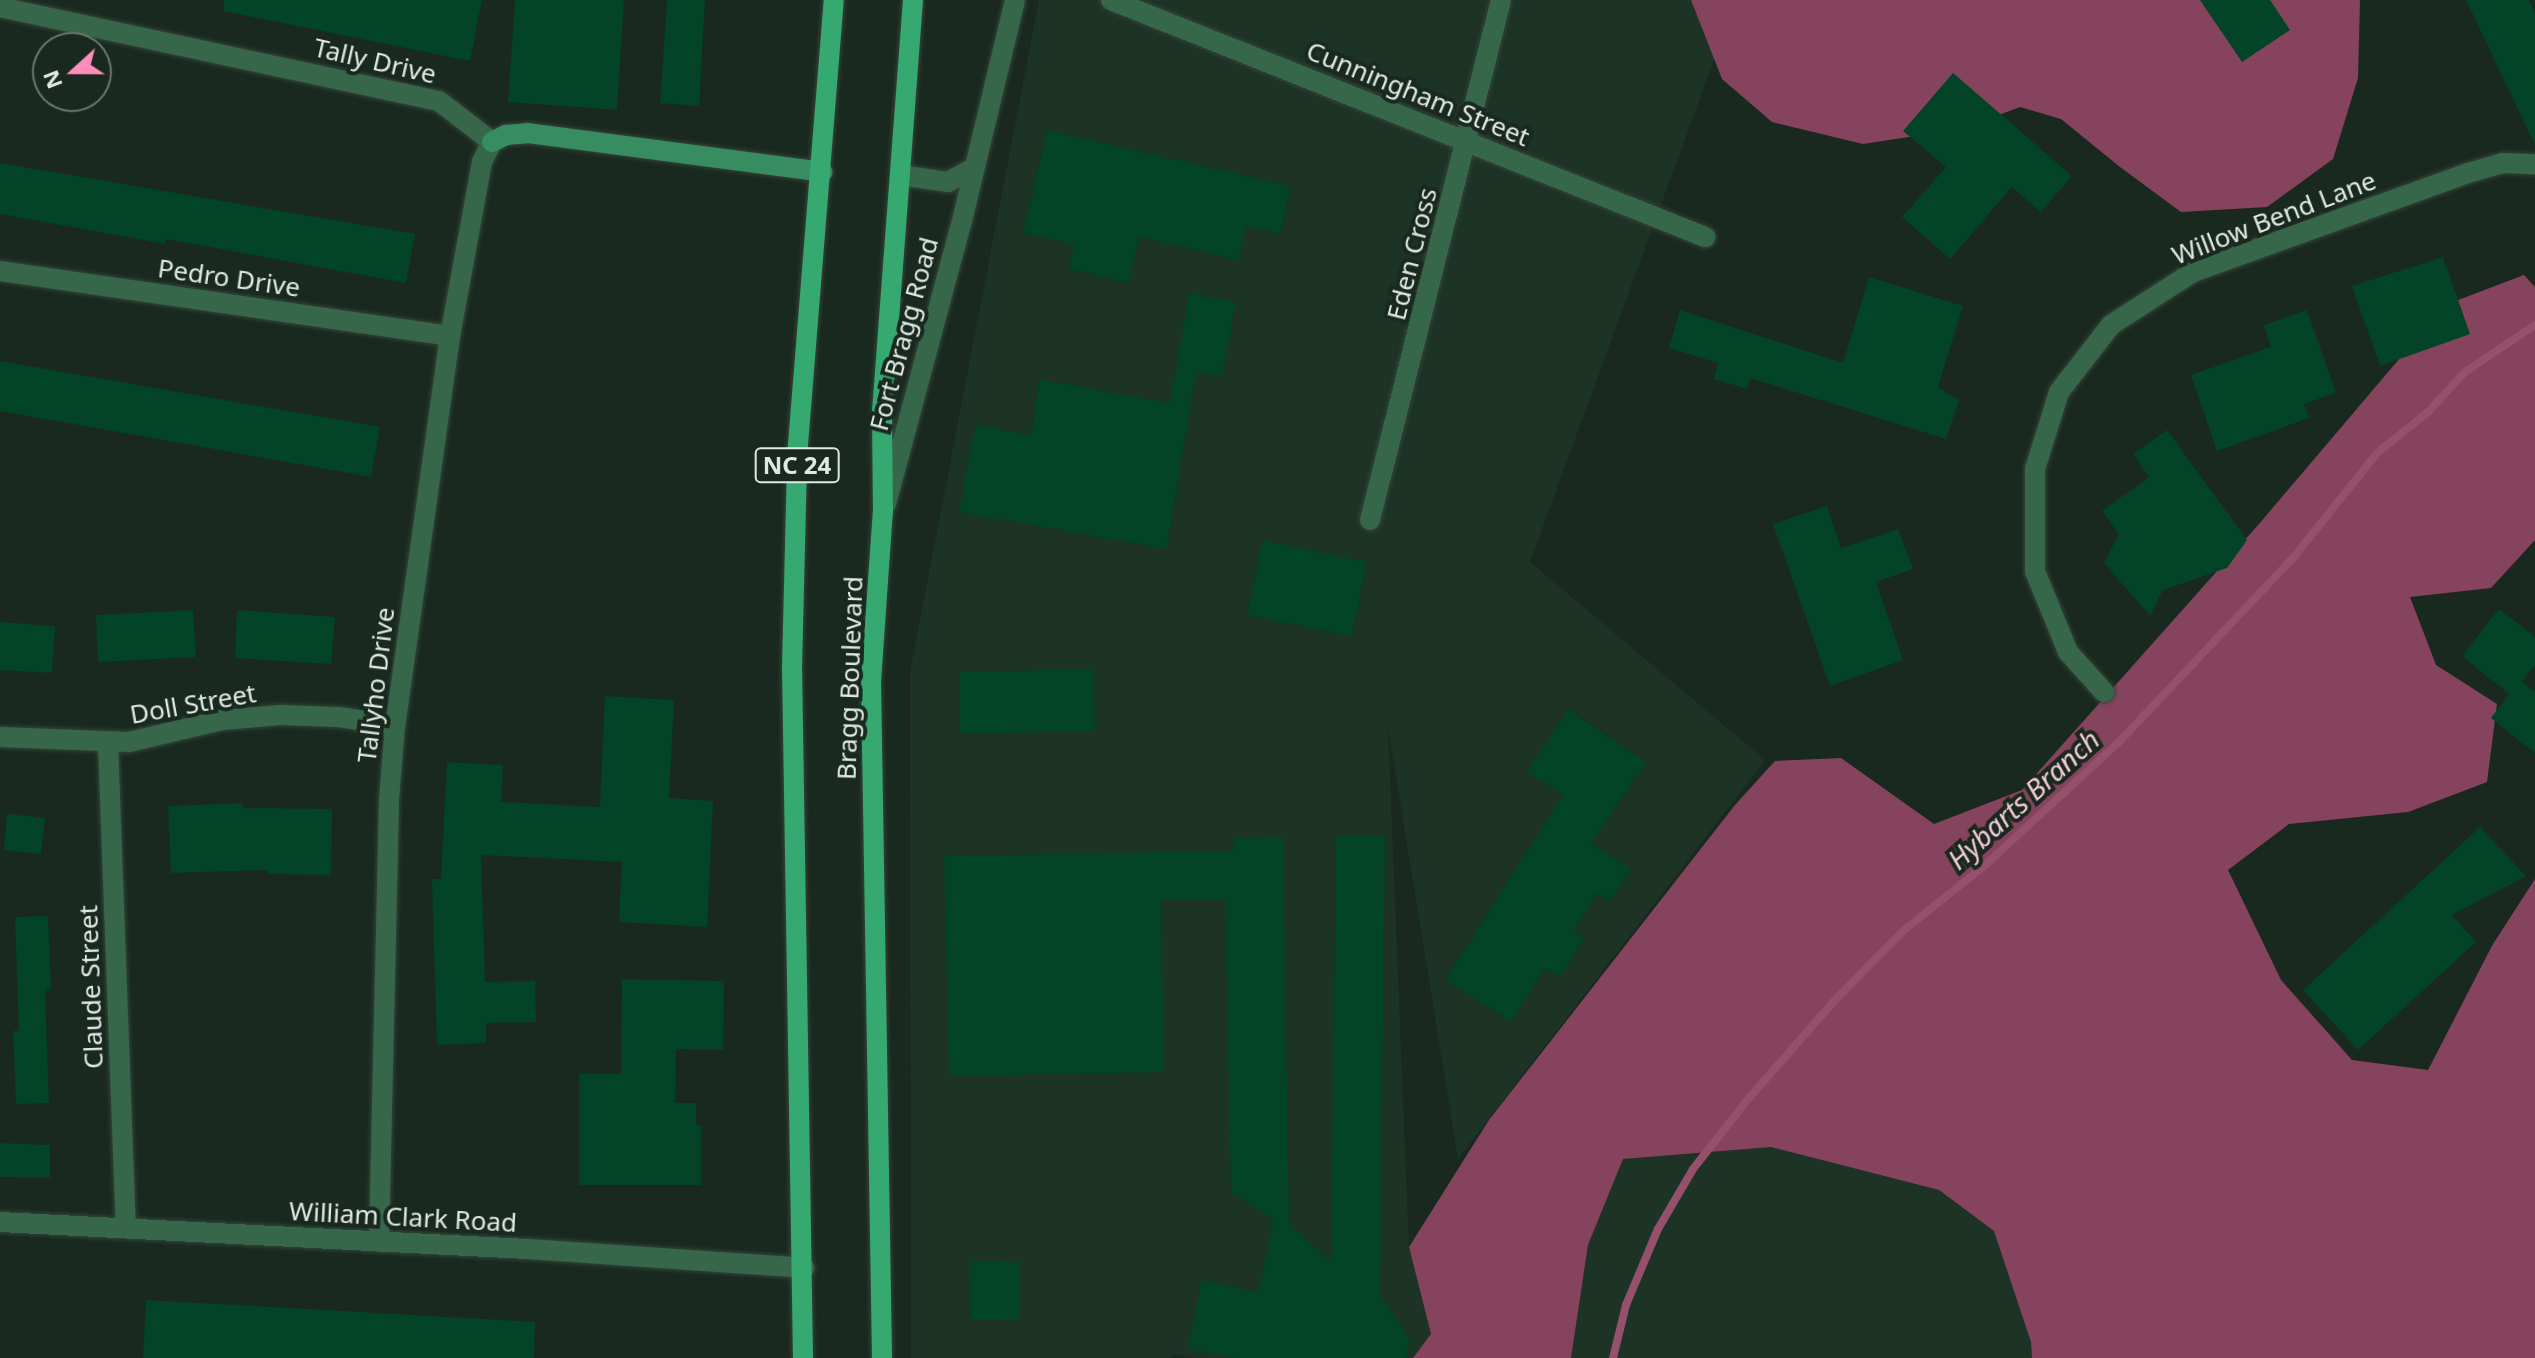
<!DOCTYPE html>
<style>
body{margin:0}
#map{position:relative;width:2535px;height:1358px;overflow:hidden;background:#19291f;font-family:"Noto Sans",sans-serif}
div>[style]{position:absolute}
.built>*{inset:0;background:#1d3326}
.forest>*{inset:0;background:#86435e}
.stream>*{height:8px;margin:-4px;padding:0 4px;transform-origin:4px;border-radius:4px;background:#95506c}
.building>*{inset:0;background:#034327}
.roads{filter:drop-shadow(0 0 2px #35443a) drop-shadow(0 0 2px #35443a)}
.street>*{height:20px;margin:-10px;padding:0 10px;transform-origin:10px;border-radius:10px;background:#36674b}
.secondary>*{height:20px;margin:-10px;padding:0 10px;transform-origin:10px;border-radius:10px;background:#388d60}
.primary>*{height:20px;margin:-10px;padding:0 10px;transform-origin:10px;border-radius:10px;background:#36a970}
span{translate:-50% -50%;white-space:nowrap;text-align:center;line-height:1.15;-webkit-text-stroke:8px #19291f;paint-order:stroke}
.shield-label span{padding:2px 6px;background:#19291f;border:2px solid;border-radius:6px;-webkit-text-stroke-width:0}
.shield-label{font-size:24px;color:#dfe9e2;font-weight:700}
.street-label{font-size:26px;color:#dfe9e2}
.water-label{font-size:28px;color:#f3c9d7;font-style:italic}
.north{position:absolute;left:32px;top:32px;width:80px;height:80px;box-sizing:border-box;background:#19291f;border:2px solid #68766d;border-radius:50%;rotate:249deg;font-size:22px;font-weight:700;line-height:32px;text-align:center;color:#dfe9e2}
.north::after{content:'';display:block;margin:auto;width:28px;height:36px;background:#ff8ebb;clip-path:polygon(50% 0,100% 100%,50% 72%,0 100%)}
</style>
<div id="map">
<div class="built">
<div style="clip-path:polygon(evenodd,1039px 0,1736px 0,1530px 562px,1765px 760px,1458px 1159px,1388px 727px,1409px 1247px,1431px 1334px,1413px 1358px,1194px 1358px,1174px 1354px,1168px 1358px,911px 1358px,910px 672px,1039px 0,1047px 130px,1291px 186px,1280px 234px,1246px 226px,1239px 260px,1139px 237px,1128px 283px,1069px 269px,1074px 245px,1023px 233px,1047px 130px,1039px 0,1039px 379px,1190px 407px,1167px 549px,960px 512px,975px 424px,1031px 435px,1039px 379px,1039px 0,1262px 541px,1367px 563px,1352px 637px,1247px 615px,1262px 541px,1039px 0,1570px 709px,1646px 763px,1605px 823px,1528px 771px,1570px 709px,1039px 0,1550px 817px,1631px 869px,1610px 901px,1597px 893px,1574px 931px,1585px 938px,1560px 977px,1545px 968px,1510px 1022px,1445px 979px,1550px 817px)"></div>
<div style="clip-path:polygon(1771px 1147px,1939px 1190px,1994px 1231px,2031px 1342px,2032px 1358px,1571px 1358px,1588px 1245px,1623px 1159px)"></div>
</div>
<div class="forest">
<div style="clip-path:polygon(1691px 0,2360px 0,2358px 78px,2333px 159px,2267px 207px,2181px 212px,2120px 167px,2061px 119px,2020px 107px,1961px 129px,1863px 144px,1772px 122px,1722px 79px)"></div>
<div style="clip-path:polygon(2524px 275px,2535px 287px,2535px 540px,2491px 588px,2410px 597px,2436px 665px,2497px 704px,2487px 782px,2408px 812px,2289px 824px,2228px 870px,2281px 980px,2352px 1060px,2428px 1070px,2493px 944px,2535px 879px,2535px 1358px,2032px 1358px,2031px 1342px,1994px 1231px,1939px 1190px,1771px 1147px,1623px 1159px,1588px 1245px,1571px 1358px,1413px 1358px,1431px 1334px,1409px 1247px,1489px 1120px,1735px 805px,1775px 761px,1841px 758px,1934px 824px,2022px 790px,2259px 524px,2445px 305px)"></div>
</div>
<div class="stream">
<div style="left:1613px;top:1358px;width:55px;rotate:-76.2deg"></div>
<div style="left:1626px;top:1305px;width:82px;rotate:-67.2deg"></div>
<div style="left:1658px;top:1229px;width:69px;rotate:-59.7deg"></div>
<div style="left:1693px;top:1169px;width:90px;rotate:-51.7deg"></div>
<div style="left:1749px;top:1098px;width:133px;rotate:-48.7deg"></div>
<div style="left:1837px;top:998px;width:94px;rotate:-45.4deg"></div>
<div style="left:1903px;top:931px;width:102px;rotate:-38.7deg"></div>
<div style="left:1983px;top:867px;width:183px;rotate:-42.6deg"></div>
<div style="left:2118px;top:743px;width:255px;rotate:-46.6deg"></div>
<div style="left:2293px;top:558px;width:134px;rotate:-51.3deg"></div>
<div style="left:2377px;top:453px;width:65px;rotate:-38.8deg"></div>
<div style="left:2428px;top:412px;width:54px;rotate:-47.2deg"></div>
<div style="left:2465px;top:372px;width:84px;rotate:-33.9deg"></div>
</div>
<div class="building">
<div style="clip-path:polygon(224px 0,482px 0,470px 61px,223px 11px)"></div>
<div style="clip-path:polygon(515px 0,624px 0,617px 110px,508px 102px)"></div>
<div style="clip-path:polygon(667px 0,705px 0,699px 106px,660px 103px)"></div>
<div style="clip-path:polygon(2200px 0,2270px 0,2290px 30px,2242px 62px)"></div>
<div style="clip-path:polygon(2466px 0,2529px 0,2535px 13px,2535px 145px)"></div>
<div style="clip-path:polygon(1953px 73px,2072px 176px,2041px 212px,2012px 187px,1950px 259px,1902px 217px,1946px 167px,1903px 131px)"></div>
<div style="clip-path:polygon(1047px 130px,1291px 186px,1280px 234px,1246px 226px,1239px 260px,1139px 237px,1129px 283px,1069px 269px,1074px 245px,1023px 233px)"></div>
<div style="clip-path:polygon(0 163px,415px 234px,406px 283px,166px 239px,165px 244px,0 214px)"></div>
<div style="clip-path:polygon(2443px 257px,2470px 334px,2380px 366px,2352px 286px)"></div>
<div style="clip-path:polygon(1869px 277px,1963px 306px,1938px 387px,1959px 400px,1946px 439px,1750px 378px,1747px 389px,1714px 379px,1718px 363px,1669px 348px,1680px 310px,1843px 363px)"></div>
<div style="clip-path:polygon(1189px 293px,1236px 302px,1222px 377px,1196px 372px,1167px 549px,959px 512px,975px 424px,1031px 435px,1039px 379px,1170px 403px)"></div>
<div style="clip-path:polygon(2307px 310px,2336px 393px,2304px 404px,2309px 418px,2217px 451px,2191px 375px,2271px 347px,2264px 325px)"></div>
<div style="clip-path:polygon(0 361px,380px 427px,371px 477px,0 411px)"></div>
<div style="clip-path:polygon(2167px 430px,2247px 540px,2227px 568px,2163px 590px,2150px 616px,2104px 563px,2119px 534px,2102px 511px,2149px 477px,2133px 454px)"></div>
<div style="clip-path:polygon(1827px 506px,1841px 548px,1898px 529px,1913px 569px,1876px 582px,1903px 660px,1830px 686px,1773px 524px)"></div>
<div style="clip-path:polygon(1262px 540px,1367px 562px,1352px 637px,1247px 615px)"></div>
<div style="clip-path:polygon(2499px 609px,2535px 637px,2535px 665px,2522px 682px,2535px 692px,2535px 753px,2491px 718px,2509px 694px,2462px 656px)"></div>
<div style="clip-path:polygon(193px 610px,196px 657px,98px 662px,96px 615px)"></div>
<div style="clip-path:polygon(237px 610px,335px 617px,331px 664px,235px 658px)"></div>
<div style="clip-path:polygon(0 622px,55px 626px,52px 673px,0 670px)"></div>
<div style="clip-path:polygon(1094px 669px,1095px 731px,960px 734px,959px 672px)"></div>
<div style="clip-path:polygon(605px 696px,674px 700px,669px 798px,713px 801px,707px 927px,619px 922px,622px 862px,481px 855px,485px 982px,535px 981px,536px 1022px,486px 1023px,486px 1043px,437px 1045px,432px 879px,441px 879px,447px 762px,503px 765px,501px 802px,600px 807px)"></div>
<div style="clip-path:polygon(1569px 709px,1646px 763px,1591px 843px,1631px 869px,1610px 901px,1597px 893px,1574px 931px,1585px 938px,1560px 977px,1545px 968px,1511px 1022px,1445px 980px,1563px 795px,1527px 771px)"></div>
<div style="clip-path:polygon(243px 803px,243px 808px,332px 809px,331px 875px,268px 874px,268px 870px,171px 873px,168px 806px)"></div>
<div style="clip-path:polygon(7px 814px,45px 818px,41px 854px,4px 850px)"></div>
<div style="clip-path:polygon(2480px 827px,2526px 876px,2452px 915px,2476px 942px,2358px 1050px,2303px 990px)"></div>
<div style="clip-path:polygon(1336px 835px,1385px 836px,1380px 1295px,1410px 1339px,1406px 1358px,1235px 1358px,1188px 1349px,1201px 1280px,1259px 1292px,1273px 1220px,1231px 1192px,1225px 899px,1161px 900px,1164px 1072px,949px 1076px,944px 856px,1234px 851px,1234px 838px,1283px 837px,1289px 1223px,1331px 1262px)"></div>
<div style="clip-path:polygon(48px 916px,51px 989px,45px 989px,49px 1103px,16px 1104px,13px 1031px,19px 1031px,15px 917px)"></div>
<div style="clip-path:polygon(622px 979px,724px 981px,723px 1050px,676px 1049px,675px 1103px,696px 1103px,696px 1124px,701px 1126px,701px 1185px,579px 1185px,579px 1074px,621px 1074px)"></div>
<div style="clip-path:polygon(0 1143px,50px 1145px,50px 1178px,0 1177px)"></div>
<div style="clip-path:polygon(1019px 1261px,1020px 1320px,970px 1320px,969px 1262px)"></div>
<div style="clip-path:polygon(146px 1300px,535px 1322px,534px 1358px,143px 1358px)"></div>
</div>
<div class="roads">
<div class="street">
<div style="left:1111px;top:0;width:640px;rotate:21.75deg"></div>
<div style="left:0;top:7px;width:449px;rotate:12.1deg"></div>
<div style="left:439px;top:101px;width:67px;rotate:37.7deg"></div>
<div style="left:492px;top:142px;width:22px;rotate:117deg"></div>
<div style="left:482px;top:162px;width:177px;rotate:100.4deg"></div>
<div style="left:450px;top:336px;width:393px;rotate:98deg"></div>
<div style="left:395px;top:725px;width:75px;rotate:94.6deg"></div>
<div style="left:389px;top:800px;width:442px;rotate:91.3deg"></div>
<div style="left:900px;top:175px;width:49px;rotate:8.3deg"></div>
<div style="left:948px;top:182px;width:26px;rotate:-29deg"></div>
<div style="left:0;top:271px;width:455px;rotate:8.2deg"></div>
<div style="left:886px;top:504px;width:289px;rotate:-75deg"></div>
<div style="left:961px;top:225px;width:231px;rotate:-76.5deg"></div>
<div style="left:1370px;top:520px;width:536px;rotate:-75.86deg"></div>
<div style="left:2104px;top:692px;width:54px;rotate:-132deg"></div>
<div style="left:2068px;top:652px;width:87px;rotate:-112.2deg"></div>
<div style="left:2035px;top:571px;width:102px;rotate:-90deg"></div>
<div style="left:2035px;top:469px;width:81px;rotate:-72.7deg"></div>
<div style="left:2059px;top:392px;width:85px;rotate:-52.2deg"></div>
<div style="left:2111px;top:325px;width:98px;rotate:-32.9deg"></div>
<div style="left:2193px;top:272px;width:292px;rotate:-19.8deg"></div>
<div style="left:2468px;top:173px;width:35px;rotate:-16deg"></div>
<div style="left:2502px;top:163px;width:33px;rotate:2deg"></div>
<div style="left:0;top:737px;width:129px;rotate:2.2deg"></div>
<div style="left:129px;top:742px;width:97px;rotate:-13.2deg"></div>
<div style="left:223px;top:720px;width:57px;rotate:-5deg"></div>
<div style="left:280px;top:715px;width:58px;rotate:2deg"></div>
<div style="left:338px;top:717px;width:58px;rotate:8deg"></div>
<div style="left:108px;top:743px;width:485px;rotate:87.9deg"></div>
<div style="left:0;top:1222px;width:528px;rotate:2.93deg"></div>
<div style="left:527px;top:1249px;width:278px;rotate:3.9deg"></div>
</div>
<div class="secondary">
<div style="left:492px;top:142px;width:16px;rotate:-27deg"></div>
<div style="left:506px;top:135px;width:21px;rotate:-5deg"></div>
<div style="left:527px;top:133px;width:298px;rotate:7.5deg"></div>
</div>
<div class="primary">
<div style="left:803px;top:1358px;width:690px;rotate:-90.91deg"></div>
<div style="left:792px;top:668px;width:211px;rotate:-88.6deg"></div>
<div style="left:797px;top:457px;width:458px;rotate:-85.4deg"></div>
<div style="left:882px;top:1358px;width:677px;rotate:-90.93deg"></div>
<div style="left:871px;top:681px;width:170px;rotate:-86deg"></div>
<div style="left:883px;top:511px;width:99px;rotate:-90.6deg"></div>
<div style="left:882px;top:412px;width:413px;rotate:-85.7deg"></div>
</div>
</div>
<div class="shield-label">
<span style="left:797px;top:465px">NC 24</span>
</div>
<div class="street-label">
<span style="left:375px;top:61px;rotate:13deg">Tally Drive</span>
<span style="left:1418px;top:94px;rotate:22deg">Cunningham Street</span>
<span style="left:2274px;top:218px;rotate:-21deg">Willow Bend Lane</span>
<span style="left:1412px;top:254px;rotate:-76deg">Eden Cross</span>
<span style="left:229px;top:278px;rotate:8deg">Pedro Drive</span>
<span style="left:904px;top:334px;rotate:-75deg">Fort Bragg Road</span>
<span style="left:850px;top:678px;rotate:-88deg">Bragg Boulevard</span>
<span style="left:376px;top:685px;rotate:-83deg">Tallyho Drive</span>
<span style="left:193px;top:704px;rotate:-10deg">Doll Street</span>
<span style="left:91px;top:987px;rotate:-92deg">Claude Street</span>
<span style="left:403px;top:1217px;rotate:3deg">William Clark Road</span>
</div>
<div class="water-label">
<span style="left:2023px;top:799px;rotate:-42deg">Hybarts Branch</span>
</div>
<div class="north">N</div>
</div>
